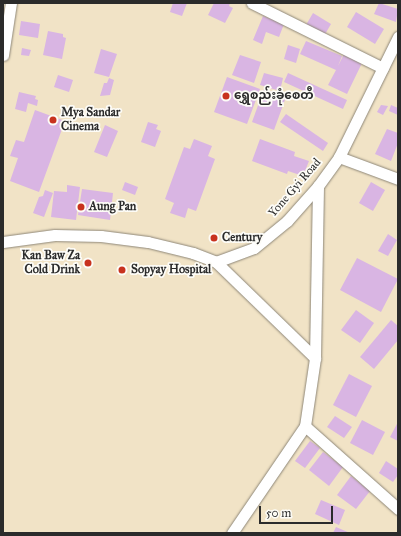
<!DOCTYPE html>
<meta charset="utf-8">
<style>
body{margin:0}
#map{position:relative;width:401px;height:536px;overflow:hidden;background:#f1e3c6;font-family:"IM FELL Great Primer","Noto Sans Myanmar",serif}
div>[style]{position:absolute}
.building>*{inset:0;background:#d9b5e3}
.roads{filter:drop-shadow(0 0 1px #8e8778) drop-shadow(0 0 1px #8e8778)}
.minor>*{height:11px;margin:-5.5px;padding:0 5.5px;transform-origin:5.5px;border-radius:5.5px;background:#fff}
.dots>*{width:11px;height:11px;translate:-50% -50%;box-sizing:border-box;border:2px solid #fdfcf7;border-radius:50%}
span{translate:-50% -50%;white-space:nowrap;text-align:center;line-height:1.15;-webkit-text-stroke:3.5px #fdfcf7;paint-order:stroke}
.poi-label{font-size:12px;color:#2b2b2b;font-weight:700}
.left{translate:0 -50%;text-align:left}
.right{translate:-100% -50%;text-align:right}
.street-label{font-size:12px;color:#2b2b2b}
.frame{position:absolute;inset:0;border:4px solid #2b2b2b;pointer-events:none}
.scale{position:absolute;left:259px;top:506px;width:74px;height:18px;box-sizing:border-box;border:2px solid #2b2b2b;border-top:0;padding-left:5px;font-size:12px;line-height:14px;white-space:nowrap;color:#2b2b2b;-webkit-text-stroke:3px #fdfcf7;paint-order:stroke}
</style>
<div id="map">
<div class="building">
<div style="clip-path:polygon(173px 3px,187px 3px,182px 16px,170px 12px)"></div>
<div style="clip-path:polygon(214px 3px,230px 3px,229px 6px,233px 8px,225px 23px,208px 15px)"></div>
<div style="clip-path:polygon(379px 3px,398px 9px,396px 22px,374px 14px)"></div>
<div style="clip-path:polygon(356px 12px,384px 29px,375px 44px,347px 27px)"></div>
<div style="clip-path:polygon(313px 13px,331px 24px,324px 36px,306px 25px)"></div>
<div style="clip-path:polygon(263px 16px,284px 24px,279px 37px,266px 32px,262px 44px,253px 40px)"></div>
<div style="clip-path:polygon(21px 21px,40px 24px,38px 38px,19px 35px)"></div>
<div style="clip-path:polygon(48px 31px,63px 34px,63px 37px,66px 38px,62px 59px,43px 55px)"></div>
<div style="clip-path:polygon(306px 41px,342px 56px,338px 66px,344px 54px,362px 63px,347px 94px,328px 85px,336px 70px,300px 54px)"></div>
<div style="clip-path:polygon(288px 45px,300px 49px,296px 63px,284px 59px)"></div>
<div style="clip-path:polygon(22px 48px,31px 50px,29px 56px,21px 55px)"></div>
<div style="clip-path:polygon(101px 49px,117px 54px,109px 77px,94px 73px)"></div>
<div style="clip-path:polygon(240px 55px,261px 62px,254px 83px,232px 75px)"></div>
<div style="clip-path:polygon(264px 73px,283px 78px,280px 91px,260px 85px)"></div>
<div style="clip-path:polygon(288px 73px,347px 100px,343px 109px,284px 82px)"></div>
<div style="clip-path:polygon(58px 75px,73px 80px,69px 92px,54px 87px)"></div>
<div style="clip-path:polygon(227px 77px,260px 89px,247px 124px,214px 112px)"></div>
<div style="clip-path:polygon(109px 78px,114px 80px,110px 95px,100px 96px,104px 83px,107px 83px)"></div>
<div style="clip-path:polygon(264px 89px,286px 97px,274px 130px,252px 122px)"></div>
<div style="clip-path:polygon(19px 92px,36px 96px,35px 99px,38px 100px,37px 106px,28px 103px,26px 112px,15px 109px)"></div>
<div style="clip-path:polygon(381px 105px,388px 106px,383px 115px,377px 112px)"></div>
<div style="clip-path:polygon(391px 105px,398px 108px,398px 115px,389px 111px)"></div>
<div style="clip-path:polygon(35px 110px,65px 121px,39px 192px,10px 181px,18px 158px,10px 156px,16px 140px,24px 142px)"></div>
<div style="clip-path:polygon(286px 114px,328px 143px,323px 151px,280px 122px)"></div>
<div style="clip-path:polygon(148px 122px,158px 125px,156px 129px,161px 131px,155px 147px,141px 142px)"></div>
<div style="clip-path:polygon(105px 125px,118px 131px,107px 157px,94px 152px)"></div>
<div style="clip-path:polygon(387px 129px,398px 133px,398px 143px,391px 161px,375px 154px)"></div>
<div style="clip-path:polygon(194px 139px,212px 146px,208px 156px,215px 159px,196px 211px,188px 208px,185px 218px,170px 213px,174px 203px,165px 199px,184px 147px,190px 149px)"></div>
<div style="clip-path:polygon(260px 139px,295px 152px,294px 156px,309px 161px,303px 176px,288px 171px,287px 174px,252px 161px)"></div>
<div style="clip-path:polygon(125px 182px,138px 187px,135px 195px,122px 190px)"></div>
<div style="clip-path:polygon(371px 182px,385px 190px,373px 211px,359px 203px)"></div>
<div style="clip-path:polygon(67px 185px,80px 187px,76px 220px,51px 217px,54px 191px,67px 192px)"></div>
<div style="clip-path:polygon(82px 189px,113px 193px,110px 220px,78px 215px)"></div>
<div style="clip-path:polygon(45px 190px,53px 193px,44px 217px,33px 213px,39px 197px,43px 196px)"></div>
<div style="clip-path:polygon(388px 234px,397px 240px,388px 256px,378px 251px)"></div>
<div style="clip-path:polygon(357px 258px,398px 279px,381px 312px,340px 290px)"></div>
<div style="clip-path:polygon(356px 310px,374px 323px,360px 343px,341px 330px)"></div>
<div style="clip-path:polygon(391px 320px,398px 326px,398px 340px,374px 369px,360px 357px)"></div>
<div style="clip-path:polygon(349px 374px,372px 386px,356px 417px,333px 405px)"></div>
<div style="clip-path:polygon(335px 416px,352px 427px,344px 438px,327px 427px)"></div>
<div style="clip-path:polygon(362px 420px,385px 432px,373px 455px,350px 443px)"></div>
<div style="clip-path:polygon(398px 422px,398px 441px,390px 437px)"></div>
<div style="clip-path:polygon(310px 441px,320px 448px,305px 468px,295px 461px)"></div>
<div style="clip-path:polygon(323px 452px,343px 467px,329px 486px,309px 470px)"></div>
<div style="clip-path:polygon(386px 461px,398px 469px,398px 475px,393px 482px,379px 473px)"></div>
<div style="clip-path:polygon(351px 476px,370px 491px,356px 509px,337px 495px)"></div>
<div style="clip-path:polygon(321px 500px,345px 510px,339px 525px,315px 514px)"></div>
<div style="clip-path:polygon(336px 527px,350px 533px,333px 533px)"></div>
</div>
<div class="roads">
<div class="minor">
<div style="left:252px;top:3px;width:146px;rotate:26.4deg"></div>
<div style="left:3px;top:55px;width:53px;rotate:-81.3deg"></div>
<div style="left:339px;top:157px;width:63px;rotate:20.4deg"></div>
<div style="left:3px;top:242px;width:52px;rotate:-7.7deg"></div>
<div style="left:55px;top:235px;width:46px;rotate:1.2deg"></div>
<div style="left:101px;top:236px;width:47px;rotate:7.3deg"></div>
<div style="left:148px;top:242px;width:46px;rotate:13.7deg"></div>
<div style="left:193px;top:253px;width:25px;rotate:21deg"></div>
<div style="left:216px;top:262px;width:40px;rotate:-20.2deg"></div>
<div style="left:254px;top:248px;width:43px;rotate:-39.3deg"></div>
<div style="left:287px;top:221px;width:47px;rotate:-48.5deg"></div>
<div style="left:318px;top:186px;width:36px;rotate:-54deg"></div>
<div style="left:339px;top:157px;width:134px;rotate:-63.8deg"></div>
<div style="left:216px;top:262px;width:138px;rotate:44.1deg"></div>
<div style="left:305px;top:426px;width:125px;rotate:41.7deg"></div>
<div style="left:232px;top:533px;width:130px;rotate:-55.7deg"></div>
<div style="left:305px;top:426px;width:69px;rotate:-81.6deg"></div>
<div style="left:315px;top:358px;width:172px;rotate:-89deg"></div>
</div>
</div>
<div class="dots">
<div style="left:226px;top:96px;background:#c8321e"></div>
<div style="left:53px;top:120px;background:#c8321e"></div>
<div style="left:81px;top:207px;background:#c8321e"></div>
<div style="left:214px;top:238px;background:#c8321e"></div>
<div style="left:88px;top:263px;background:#c8321e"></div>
<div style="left:122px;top:270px;background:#c8321e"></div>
</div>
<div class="poi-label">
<span class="left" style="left:234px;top:96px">ရွှေစည်းခုံစေတီ</span>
<span class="left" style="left:61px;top:120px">Mya Sandar<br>Cinema</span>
<span class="left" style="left:89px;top:207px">Aung Pan</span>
<span class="left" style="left:222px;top:238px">Century</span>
<span class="right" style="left:80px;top:263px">Kan Baw Za<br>Cold Drink</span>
<span class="left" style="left:131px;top:270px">Sopyay Hospital</span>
</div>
<div class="street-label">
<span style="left:295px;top:188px;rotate:-49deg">Yone Gyi Road</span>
</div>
<div class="frame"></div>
<div class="scale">50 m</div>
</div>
